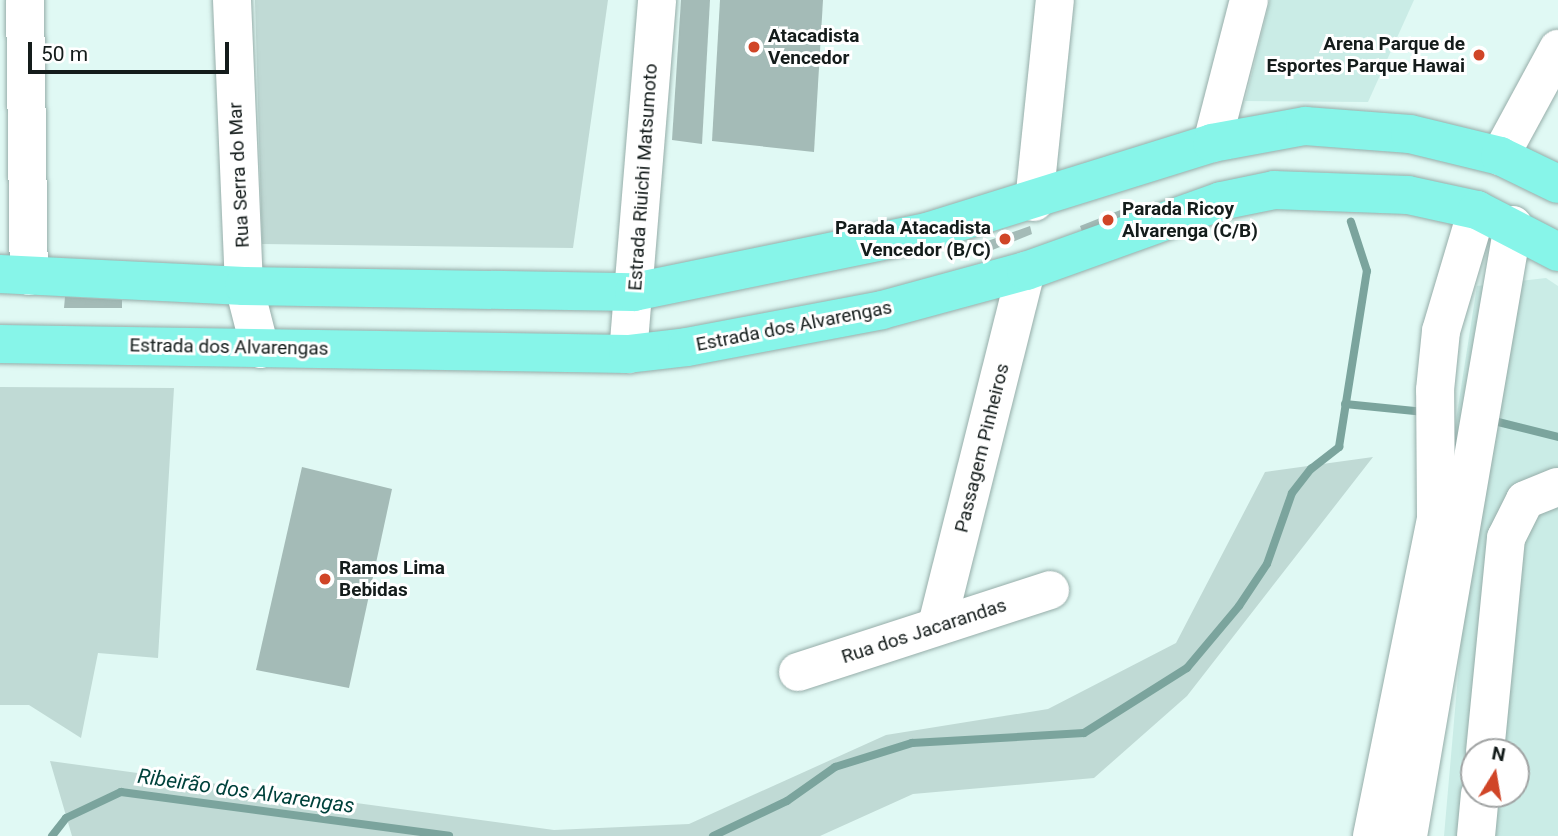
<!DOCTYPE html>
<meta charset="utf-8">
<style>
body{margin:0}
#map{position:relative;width:1558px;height:836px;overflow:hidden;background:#e0f9f4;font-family:Roboto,sans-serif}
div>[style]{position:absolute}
.built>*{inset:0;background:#caece6}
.green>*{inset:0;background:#c0dad5}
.stream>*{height:8px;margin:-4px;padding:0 4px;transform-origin:4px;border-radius:4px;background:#7ba49d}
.building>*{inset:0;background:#a4bbb7}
.roads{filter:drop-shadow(0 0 2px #96ada9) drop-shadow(0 0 2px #96ada9)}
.minor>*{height:38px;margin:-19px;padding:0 19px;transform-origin:19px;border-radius:19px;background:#fff}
.major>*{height:38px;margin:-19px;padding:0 19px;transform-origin:19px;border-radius:19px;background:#87f5e9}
.dots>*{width:19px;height:19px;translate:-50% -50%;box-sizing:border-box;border:4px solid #fff;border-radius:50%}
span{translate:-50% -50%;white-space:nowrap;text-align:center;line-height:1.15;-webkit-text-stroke:6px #fff;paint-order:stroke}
.poi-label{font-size:19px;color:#141c1b;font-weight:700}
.left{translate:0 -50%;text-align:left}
.right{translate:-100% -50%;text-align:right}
.street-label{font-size:19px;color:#141c1b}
.water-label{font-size:21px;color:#00423c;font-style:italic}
.north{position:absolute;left:1460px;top:738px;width:70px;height:70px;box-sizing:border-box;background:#fff;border:2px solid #a1a4a4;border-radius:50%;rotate:11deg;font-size:19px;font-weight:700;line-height:28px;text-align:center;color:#141c1b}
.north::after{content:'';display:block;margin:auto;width:24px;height:32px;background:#d04527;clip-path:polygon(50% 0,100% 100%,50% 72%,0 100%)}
.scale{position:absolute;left:28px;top:42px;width:201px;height:32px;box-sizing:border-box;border:4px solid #141c1b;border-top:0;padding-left:9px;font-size:21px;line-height:24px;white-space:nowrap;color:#141c1b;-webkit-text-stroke:5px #fff;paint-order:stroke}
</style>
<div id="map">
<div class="built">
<div style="clip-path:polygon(1270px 0,1414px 0,1368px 102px,1245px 101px)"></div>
<div style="clip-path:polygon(evenodd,1546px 278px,1558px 286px,1558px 836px,1444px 836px,1468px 561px,1449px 465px,1477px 286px,1546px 278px,1474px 752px,1516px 752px,1516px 794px,1474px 794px,1474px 752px)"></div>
</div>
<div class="green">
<div style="clip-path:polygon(255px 0,608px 0,573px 248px,262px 244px)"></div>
<div style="clip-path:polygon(0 387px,174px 388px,158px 658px,98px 653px,81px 738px,29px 705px,0 705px)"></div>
<div style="clip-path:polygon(1373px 457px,1187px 696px,1094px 778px,913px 794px,820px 836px,72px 836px,50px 761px,554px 830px,689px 824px,886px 735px,1048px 709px,1176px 643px,1265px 472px)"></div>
</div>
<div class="stream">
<div style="left:1345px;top:404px;width:80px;rotate:5.7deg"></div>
<div style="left:1490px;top:420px;width:70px;rotate:14deg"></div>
<div style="left:52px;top:836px;width:23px;rotate:-52deg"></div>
<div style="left:66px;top:818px;width:61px;rotate:-25.3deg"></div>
<div style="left:121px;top:792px;width:331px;rotate:7.6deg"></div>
<div style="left:713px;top:836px;width:82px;rotate:-25.3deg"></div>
<div style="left:787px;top:801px;width:59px;rotate:-35.3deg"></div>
<div style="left:835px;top:767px;width:81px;rotate:-17.3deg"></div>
<div style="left:912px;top:743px;width:172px;rotate:-3.3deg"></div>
<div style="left:1084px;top:733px;width:122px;rotate:-32.3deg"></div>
<div style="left:1187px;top:668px;width:81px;rotate:-50deg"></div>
<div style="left:1239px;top:606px;width:50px;rotate:-56.3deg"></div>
<div style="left:1267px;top:564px;width:75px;rotate:-70.6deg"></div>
<div style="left:1292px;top:493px;width:31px;rotate:-52deg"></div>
<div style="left:1311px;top:469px;width:36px;rotate:-38deg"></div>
<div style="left:1339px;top:447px;width:178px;rotate:-81deg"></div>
<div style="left:1367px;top:271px;width:52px;rotate:-108.1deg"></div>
</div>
<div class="building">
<div style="clip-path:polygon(681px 0,710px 0,702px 144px,672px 140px)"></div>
<div style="clip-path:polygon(720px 0,823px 0,814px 152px,712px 141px)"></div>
<div style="clip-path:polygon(1133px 205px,1137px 214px,1083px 234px,1080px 226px)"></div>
<div style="clip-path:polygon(1030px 226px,1032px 234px,980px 255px,976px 245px)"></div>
<div style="clip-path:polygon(65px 297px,122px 300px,122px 308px,64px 308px)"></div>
<div style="clip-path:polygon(302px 467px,392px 489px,349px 688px,256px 670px)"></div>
</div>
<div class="roads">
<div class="minor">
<div style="left:25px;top:0;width:276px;rotate:89.2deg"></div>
<div style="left:232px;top:0;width:286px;rotate:87.6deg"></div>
<div style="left:244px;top:286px;width:65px;rotate:75.7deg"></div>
<div style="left:1212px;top:143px;width:148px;rotate:-75.5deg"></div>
<div style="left:1500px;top:156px;width:122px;rotate:-61.5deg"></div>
<div style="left:1034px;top:202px;width:203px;rotate:-84.1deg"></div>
<div style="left:628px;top:354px;width:355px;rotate:-85.3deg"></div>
<div style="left:937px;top:625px;width:365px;rotate:-75.9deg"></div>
<div style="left:798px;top:672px;width:265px;rotate:-18deg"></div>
<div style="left:1485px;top:752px;width:215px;rotate:-84.4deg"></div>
<div style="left:1506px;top:538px;width:42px;rotate:-63.4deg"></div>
<div style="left:1525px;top:500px;width:35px;rotate:-22deg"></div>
<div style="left:1372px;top:836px;width:324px;rotate:-78.6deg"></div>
<div style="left:1436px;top:518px;width:128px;rotate:-90.4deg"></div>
<div style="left:1435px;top:390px;width:59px;rotate:-84.2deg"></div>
<div style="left:1441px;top:331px;width:126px;rotate:-73.4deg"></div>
<div style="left:1408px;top:836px;width:620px;rotate:-80.25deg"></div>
<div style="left:1476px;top:836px;width:42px;rotate:-84.6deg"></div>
</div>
<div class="major">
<div style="left:0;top:274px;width:244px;rotate:2.8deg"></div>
<div style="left:244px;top:286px;width:390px;rotate:0.9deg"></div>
<div style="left:634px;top:292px;width:302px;rotate:-11.6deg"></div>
<div style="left:930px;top:231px;width:295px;rotate:-17.3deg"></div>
<div style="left:1212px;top:143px;width:95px;rotate:-10.4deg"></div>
<div style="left:1305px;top:126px;width:105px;rotate:4.4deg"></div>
<div style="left:1410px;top:134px;width:93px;rotate:13.7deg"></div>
<div style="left:1500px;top:156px;width:64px;rotate:25.8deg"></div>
<div style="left:0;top:344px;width:628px;rotate:0.91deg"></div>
<div style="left:628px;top:354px;width:59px;rotate:-6.8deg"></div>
<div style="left:687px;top:347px;width:198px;rotate:-10.7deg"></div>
<div style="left:882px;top:310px;width:149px;rotate:-15.2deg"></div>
<div style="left:1026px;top:271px;width:207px;rotate:-19.7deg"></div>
<div style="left:1221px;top:201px;width:54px;rotate:-11.7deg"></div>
<div style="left:1274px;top:190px;width:134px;rotate:2.1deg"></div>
<div style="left:1408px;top:195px;width:71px;rotate:12.3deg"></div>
<div style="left:1477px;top:210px;width:91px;rotate:27.4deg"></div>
</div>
</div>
<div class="dots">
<div style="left:754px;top:47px;background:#d04527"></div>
<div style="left:1479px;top:55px;background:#d04527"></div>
<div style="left:1108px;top:220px;background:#d04527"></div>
<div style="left:1005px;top:239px;background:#d04527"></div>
<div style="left:325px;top:579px;background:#d04527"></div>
</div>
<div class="poi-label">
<span class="left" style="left:768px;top:47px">Atacadista<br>Vencedor</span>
<span class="right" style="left:1465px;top:55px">Arena Parque de<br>Esportes Parque Hawai</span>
<span class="left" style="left:1122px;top:220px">Parada Ricoy<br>Alvarenga (C/B)</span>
<span class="right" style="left:991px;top:239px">Parada Atacadista<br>Vencedor (B/C)</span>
<span class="left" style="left:339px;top:579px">Ramos Lima<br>Bebidas</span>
</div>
<div class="street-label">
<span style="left:239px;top:175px;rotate:-93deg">Rua Serra do Mar</span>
<span style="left:643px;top:177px;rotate:-86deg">Estrada Riuichi Matsumoto</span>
<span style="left:794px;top:326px;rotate:-11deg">Estrada dos Alvarengas</span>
<span style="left:229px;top:347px;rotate:1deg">Estrada dos Alvarengas</span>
<span style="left:982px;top:448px;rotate:-76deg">Passagem Pinheiros</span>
<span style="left:924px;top:631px;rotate:-18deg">Rua dos Jacarandas</span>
</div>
<div class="water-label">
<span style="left:246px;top:791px;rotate:8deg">Ribeirão dos Alvarengas</span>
</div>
<div class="north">N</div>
<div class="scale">50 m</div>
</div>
